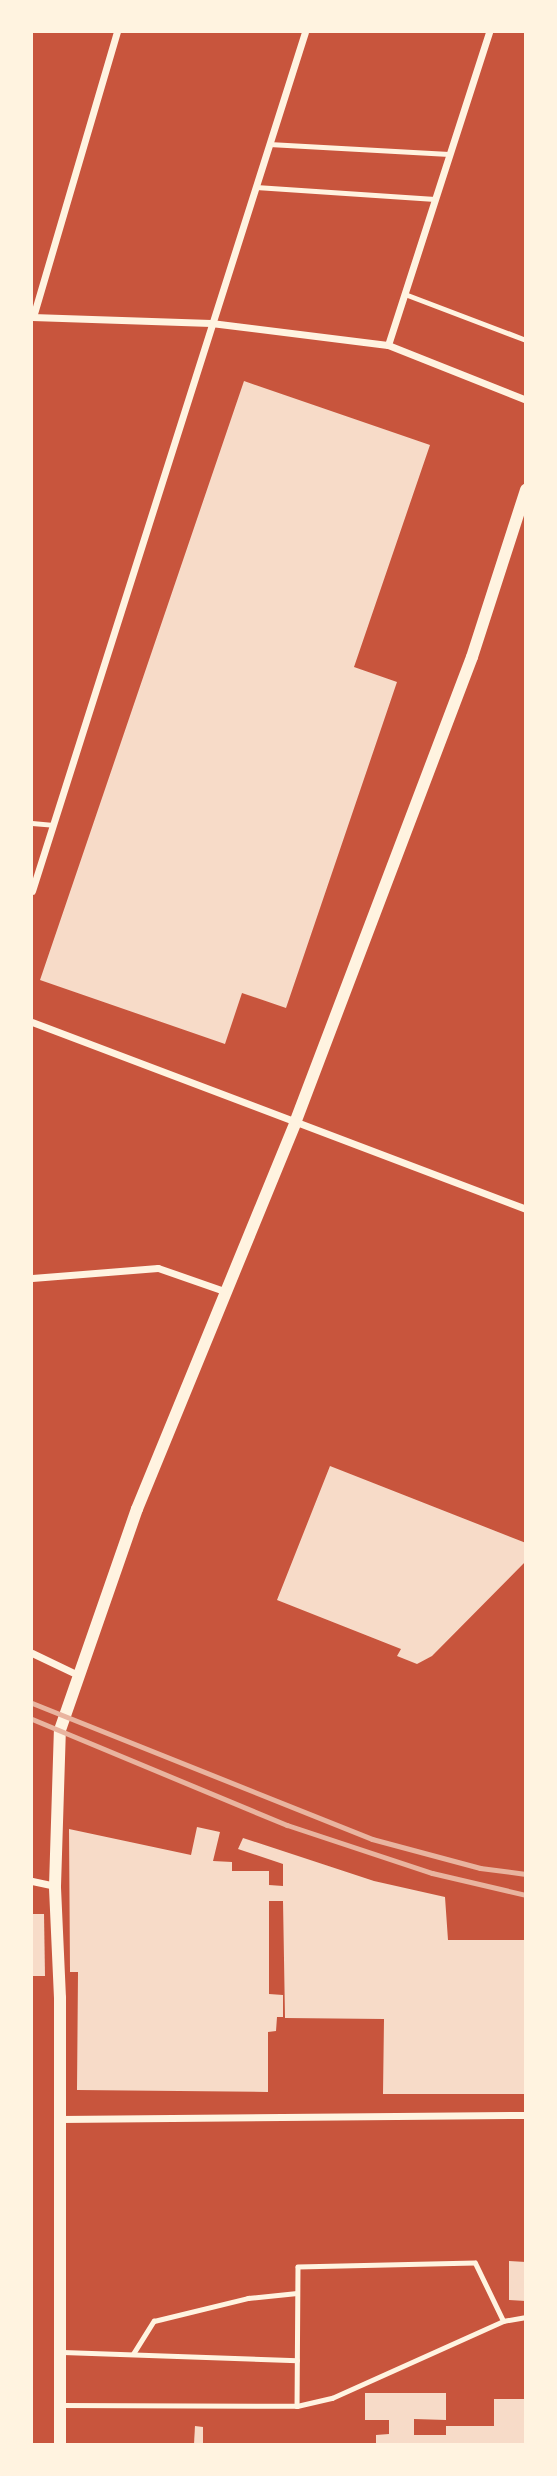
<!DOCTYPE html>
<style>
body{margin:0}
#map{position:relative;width:557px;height:2476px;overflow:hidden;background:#c8553d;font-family:Mulish,sans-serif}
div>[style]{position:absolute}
.building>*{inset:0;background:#f7dbc8}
.service>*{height:4.5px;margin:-2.25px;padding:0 2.25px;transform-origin:2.25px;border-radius:2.25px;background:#fff3e0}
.minor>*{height:7px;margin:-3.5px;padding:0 3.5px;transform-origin:3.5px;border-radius:3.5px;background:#fff3e0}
.tertiary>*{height:12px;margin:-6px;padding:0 6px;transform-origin:6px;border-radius:6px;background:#fff3e0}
.rail>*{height:5px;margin:-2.5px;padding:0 2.5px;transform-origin:2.5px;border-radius:2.5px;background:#e9b49f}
span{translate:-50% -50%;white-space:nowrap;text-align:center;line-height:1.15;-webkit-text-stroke:6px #fff3e0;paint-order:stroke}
.frame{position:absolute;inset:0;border:33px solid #fff3e0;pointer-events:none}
</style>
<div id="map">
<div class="building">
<div style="clip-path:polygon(244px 381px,430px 445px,354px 667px,397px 682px,286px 1008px,242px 993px,225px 1044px,40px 980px)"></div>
<div style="clip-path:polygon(330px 1466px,526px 1543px,526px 1561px,432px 1656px,417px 1664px,397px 1656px,401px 1649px,277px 1600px)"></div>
<div style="clip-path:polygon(197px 1827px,220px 1832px,213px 1861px,232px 1862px,232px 1871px,269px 1871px,269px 1885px,283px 1886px,283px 1864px,238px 1849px,243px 1838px,374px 1881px,445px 1897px,448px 1940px,526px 1940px,526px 2094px,383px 2094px,384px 2019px,285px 2018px,283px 1901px,269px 1901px,269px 1994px,283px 1995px,283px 2017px,277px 2017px,276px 2031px,268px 2032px,268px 2092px,77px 2090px,78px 1972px,70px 1972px,69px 1829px,191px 1855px)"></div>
<div style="clip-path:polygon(32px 1914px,44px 1914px,45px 1976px,32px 1976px)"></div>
<div style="clip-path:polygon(509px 2261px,526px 2262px,526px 2301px,509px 2300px)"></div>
<div style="clip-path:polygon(365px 2393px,446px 2393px,446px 2420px,414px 2419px,414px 2435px,446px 2435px,446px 2426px,494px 2426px,494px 2399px,526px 2399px,526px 2444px,376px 2444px,376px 2435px,389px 2434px,389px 2420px,365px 2420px)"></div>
<div style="clip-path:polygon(195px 2426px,203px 2427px,203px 2444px,194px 2444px)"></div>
</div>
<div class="service">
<div style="left:269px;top:144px;width:180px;rotate:3.2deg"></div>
<div style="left:256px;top:187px;width:179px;rotate:3.8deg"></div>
<div style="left:405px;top:294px;width:129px;rotate:20.8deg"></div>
<div style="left:32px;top:823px;width:21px;rotate:5deg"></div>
<div style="left:503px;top:2321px;width:23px;rotate:-10deg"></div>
<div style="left:63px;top:2352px;width:234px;rotate:2deg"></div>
<div style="left:133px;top:2354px;width:39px;rotate:-58deg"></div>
<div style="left:154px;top:2321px;width:97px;rotate:-13.7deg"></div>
<div style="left:248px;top:2298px;width:49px;rotate:-5.8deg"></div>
<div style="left:60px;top:2405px;width:237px;rotate:0.2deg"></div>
<div style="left:297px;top:2406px;width:36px;rotate:-13deg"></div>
<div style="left:332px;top:2398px;width:188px;rotate:-24.2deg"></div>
<div style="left:503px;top:2321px;width:64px;rotate:-115.8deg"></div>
<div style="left:475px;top:2263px;width:177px;rotate:178.7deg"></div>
<div style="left:298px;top:2267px;width:139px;rotate:90.4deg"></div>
</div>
<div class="minor">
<div style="left:32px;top:317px;width:179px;rotate:1.9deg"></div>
<div style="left:211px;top:323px;width:178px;rotate:7.1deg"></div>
<div style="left:388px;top:345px;width:149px;rotate:21.7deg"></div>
<div style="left:33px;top:317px;width:297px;rotate:-73.6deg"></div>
<div style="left:388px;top:345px;width:329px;rotate:-72.1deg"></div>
<div style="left:32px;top:891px;width:901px;rotate:-72.37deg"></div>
<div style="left:32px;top:1022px;width:528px;rotate:20.73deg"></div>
<div style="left:32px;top:1278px;width:126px;rotate:-4.5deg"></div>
<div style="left:158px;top:1268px;width:73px;rotate:19.2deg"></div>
<div style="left:32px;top:1653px;width:49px;rotate:25.5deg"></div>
<div style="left:32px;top:1881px;width:24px;rotate:12deg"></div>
<div style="left:60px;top:2119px;width:466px;rotate:-0.5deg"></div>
</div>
<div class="tertiary">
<div style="left:60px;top:2444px;width:446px;rotate:-90deg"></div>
<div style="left:60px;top:1998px;width:112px;rotate:-92.6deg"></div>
<div style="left:55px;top:1886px;width:156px;rotate:-88.2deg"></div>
<div style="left:60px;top:1730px;width:234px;rotate:-70.8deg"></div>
<div style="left:137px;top:1509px;width:417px;rotate:-67.7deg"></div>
<div style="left:295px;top:1123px;width:498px;rotate:-69.2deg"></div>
<div style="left:472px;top:657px;width:176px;rotate:-72.1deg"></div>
</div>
<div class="rail">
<div style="left:32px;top:1703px;width:366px;rotate:21.8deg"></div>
<div style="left:372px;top:1839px;width:112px;rotate:15deg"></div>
<div style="left:480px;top:1868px;width:46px;rotate:7.4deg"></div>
<div style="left:32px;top:1719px;width:276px;rotate:22.6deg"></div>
<div style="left:287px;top:1825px;width:153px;rotate:18.3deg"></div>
<div style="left:432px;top:1873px;width:97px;rotate:13.2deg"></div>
</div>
<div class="frame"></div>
</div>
